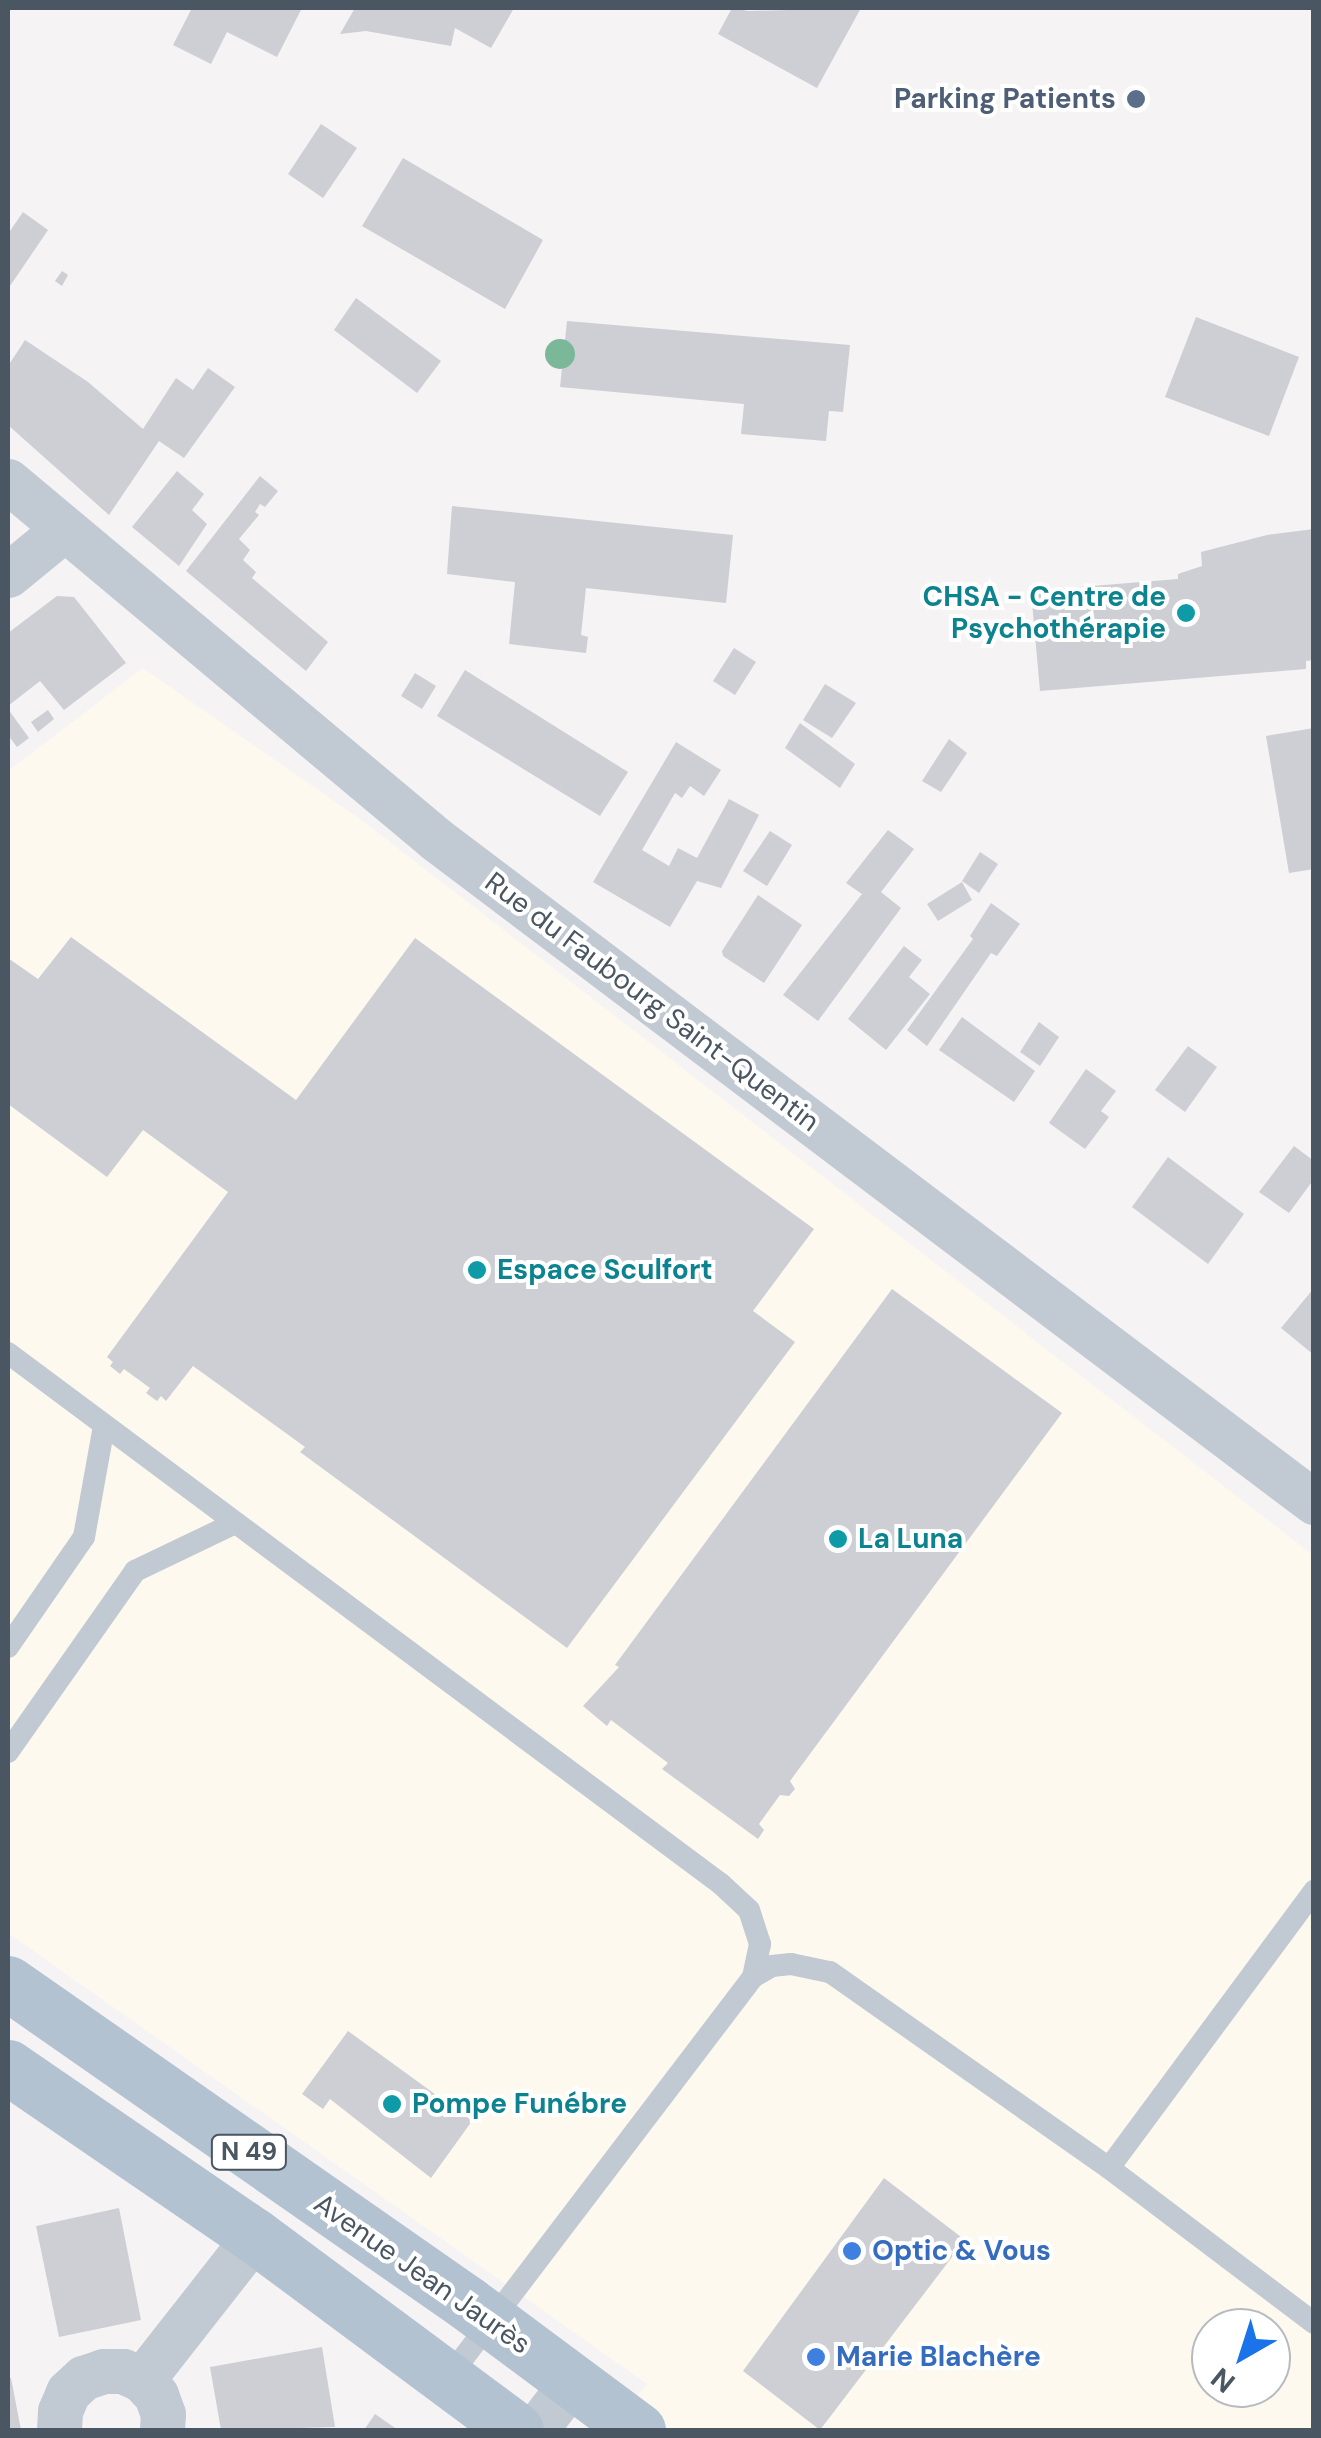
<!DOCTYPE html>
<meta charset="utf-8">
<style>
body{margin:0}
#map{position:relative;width:1321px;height:2438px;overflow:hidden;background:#f5f3f3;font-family:"DM Sans",sans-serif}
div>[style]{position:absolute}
.commercial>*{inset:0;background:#fdf9ef}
.building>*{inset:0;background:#cdcfd5}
.lane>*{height:22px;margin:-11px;padding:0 11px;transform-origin:11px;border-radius:11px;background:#c1cad2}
.street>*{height:45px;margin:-22.5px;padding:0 22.5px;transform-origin:22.5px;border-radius:22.5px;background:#c1cad2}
.primary>*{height:55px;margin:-27.5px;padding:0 27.5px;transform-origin:27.5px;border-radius:27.5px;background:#b3c2d1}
.trees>*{width:30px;height:30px;margin:-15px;border-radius:50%;background:#7bb799}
.dots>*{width:28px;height:28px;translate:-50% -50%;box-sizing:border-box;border:5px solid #fff;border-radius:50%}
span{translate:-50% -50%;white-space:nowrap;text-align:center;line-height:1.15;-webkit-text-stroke:8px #fff;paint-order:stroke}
.shield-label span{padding:2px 8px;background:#fff;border:2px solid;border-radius:8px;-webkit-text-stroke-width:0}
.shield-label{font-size:25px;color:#4a5661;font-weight:700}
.service-label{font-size:28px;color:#4e5e75;font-weight:700}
.right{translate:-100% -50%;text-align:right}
.culture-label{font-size:28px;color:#0d838f;font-weight:700}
.left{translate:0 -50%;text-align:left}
.street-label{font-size:28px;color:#4a5661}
.shop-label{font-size:28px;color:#366cbe;font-weight:700}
.frame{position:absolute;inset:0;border:10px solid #4a5661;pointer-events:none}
.north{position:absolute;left:1191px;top:2308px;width:100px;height:100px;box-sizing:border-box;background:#fff;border:2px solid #b7bbc0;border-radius:50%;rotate:219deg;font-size:28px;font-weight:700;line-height:40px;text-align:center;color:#4a5661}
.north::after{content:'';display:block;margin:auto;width:35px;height:45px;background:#1a73e8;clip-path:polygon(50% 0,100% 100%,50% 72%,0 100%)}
</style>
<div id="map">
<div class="commercial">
<div style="clip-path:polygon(evenodd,143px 668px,360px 819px,1313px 1555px,1313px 2430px,607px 2430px,647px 2384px,8px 1933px,8px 771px,143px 668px,1211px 2328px,1271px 2328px,1271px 2388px,1211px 2388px,1211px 2328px)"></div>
</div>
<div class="building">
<div style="clip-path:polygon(192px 8px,302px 8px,277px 57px,227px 32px,211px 64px,173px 45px)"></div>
<div style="clip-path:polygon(355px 8px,514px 8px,491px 48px,455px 28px,451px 46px,366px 31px,340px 34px)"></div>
<div style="clip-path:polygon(732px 8px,748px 11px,861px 8px,817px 88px,718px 34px)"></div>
<div style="clip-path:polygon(321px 124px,357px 148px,323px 198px,288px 174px)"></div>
<div style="clip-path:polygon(403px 158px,543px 240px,505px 309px,362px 226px)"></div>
<div style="clip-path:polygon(23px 212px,48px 230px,8px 289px,8px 234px)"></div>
<div style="clip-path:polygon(62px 271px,68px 275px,62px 286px,55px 281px)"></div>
<div style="clip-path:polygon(356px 298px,441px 361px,417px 393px,334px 330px)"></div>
<div style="clip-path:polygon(1196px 317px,1299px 357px,1269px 436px,1165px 397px)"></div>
<div style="clip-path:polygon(567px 321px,850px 345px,843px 412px,829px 411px,826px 441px,741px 434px,744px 404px,560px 387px)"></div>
<div style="clip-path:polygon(25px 340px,88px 382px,143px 429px,176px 378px,193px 390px,208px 368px,235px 387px,184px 458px,159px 441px,109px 515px,8px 425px,8px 366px)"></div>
<div style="clip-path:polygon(177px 471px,204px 494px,192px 510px,207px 524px,179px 566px,132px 527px)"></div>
<div style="clip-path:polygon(260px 476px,278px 491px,265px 507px,260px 504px,255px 512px,259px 515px,239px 539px,250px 550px,243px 560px,256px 572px,252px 578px,328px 642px,306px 671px,186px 571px)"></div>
<div style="clip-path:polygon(452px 506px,733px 535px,726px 603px,586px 588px,581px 635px,588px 637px,586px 653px,509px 644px,515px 582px,447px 574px)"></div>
<div style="clip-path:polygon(1314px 529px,1314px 660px,1306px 661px,1306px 669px,1040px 691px,1031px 591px,1178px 579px,1178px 574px,1202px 566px,1201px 552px,1267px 535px)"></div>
<div style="clip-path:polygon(57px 596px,74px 597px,126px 663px,64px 710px,40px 681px,8px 706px,8px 633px)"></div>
<div style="clip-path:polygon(734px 648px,756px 662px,735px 695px,713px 681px)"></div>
<div style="clip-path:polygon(465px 670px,628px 772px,600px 816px,437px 716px)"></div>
<div style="clip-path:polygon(415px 673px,436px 686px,422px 709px,401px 696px)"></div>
<div style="clip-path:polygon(825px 684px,856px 703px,832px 738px,803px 720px)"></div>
<div style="clip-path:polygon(8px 709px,29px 738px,17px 747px,8px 735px)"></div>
<div style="clip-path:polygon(48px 710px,54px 719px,38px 732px,31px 722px)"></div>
<div style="clip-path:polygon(800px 723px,855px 764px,840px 788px,785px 748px)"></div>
<div style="clip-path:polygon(1314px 728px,1314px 869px,1289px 873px,1266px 736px)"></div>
<div style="clip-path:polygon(949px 739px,967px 753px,941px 792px,922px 781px)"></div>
<div style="clip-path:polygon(676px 742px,721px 770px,704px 796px,690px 786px,682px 798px,675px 793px,642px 850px,669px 866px,678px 848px,697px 858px,729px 799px,759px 815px,721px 888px,697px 881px,670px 927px,593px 882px)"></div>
<div style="clip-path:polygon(888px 830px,914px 849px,881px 892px,901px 908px,818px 1021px,783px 995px,862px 894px,846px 883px)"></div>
<div style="clip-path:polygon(770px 831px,792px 845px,767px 886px,743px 871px)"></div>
<div style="clip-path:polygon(980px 852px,998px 864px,979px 893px,962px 881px)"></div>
<div style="clip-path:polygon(962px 882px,972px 900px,938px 921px,927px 904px)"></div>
<div style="clip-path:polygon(758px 895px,802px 925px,764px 983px,723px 956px,722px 951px)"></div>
<div style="clip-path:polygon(991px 903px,1020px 924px,997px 956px,991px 953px,927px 1046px,907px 1030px,973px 939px,970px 936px)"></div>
<div style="clip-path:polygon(71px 937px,296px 1100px,415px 938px,814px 1229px,753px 1311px,795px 1342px,567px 1648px,300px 1452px,305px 1447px,193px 1366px,166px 1401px,161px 1396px,157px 1401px,146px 1393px,150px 1388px,124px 1369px,120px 1374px,110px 1366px,113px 1362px,107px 1357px,228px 1192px,143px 1130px,107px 1177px,8px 1104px,8px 958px,38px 979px)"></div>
<div style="clip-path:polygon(904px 946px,922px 960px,909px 977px,930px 994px,886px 1050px,848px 1019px)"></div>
<div style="clip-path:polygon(962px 1017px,1035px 1071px,1014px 1102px,939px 1050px)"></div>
<div style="clip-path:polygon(1039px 1022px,1059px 1037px,1040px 1066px,1020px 1052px)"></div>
<div style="clip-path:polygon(1188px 1046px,1217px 1067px,1185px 1112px,1155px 1090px)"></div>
<div style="clip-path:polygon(1086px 1069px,1116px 1091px,1101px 1111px,1109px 1117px,1085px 1149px,1049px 1123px)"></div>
<div style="clip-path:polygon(1294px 1146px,1314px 1161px,1314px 1179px,1289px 1213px,1259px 1192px)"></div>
<div style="clip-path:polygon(1168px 1157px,1244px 1214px,1208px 1264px,1132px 1207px)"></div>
<div style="clip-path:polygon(1314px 1288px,1314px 1355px,1281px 1328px)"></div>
<div style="clip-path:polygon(892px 1289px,1062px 1413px,790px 1781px,795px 1789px,789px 1796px,780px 1795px,759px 1824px,764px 1830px,758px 1839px,662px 1769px,668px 1763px,611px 1720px,607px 1726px,583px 1706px,619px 1667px,615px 1665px)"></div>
<div style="clip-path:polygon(348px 2031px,472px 2121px,431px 2178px,330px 2099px,323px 2109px,302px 2094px)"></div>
<div style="clip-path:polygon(884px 2178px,965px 2240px,820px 2430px,743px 2371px)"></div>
<div style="clip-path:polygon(119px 2208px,141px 2320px,59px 2337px,36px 2226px)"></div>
<div style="clip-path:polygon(322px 2347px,335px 2427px,221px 2430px,210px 2367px)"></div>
<div style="clip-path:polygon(8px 2378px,11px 2378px,21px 2430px,8px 2430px)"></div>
<div style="clip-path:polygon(375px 2414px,398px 2430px,364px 2430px)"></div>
</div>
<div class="lane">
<div style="left:8px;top:1353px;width:889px;rotate:36.68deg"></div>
<div style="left:721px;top:1884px;width:38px;rotate:43deg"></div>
<div style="left:749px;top:1910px;width:36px;rotate:72deg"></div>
<div style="left:760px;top:1944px;width:34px;rotate:102deg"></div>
<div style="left:8px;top:1647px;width:134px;rotate:-55.4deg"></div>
<div style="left:84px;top:1537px;width:113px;rotate:-79.8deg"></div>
<div style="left:8px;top:1752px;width:221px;rotate:-54.9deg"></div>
<div style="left:135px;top:1571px;width:111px;rotate:-25.6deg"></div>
<div style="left:1109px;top:2168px;width:345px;rotate:-53.5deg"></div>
<div style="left:448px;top:2378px;width:504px;rotate:-52.74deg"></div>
<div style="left:753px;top:1977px;width:22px;rotate:-30deg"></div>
<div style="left:772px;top:1966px;width:19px;rotate:-6deg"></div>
<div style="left:791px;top:1964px;width:40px;rotate:12deg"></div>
<div style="left:830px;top:1972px;width:341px;rotate:35.1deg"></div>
<div style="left:1109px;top:2168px;width:257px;rotate:37.1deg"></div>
</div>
<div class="street">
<div style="left:8px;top:481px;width:559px;rotate:39.92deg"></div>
<div style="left:437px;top:840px;width:1099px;rotate:37.05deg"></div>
<div style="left:8px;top:575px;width:71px;rotate:-39.3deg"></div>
<div style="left:142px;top:2380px;width:183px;rotate:-51.9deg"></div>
<div style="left:59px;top:2430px;width:19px;rotate:-87deg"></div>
<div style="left:60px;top:2411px;width:21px;rotate:-67deg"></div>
<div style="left:68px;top:2392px;width:21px;rotate:-43deg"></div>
<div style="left:83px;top:2378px;width:21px;rotate:-19deg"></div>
<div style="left:103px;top:2371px;width:20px"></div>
<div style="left:123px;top:2371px;width:21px;rotate:25deg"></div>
<div style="left:142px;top:2380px;width:21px;rotate:47deg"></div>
<div style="left:156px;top:2395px;width:20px;rotate:70deg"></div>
<div style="left:163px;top:2414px;width:16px;rotate:94deg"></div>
<div style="left:535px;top:2430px;width:61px;rotate:-52.4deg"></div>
</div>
<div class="primary">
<div style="left:8px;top:1983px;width:560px;rotate:34.88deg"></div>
<div style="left:467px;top:2303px;width:213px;rotate:36.6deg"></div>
<div style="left:8px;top:2067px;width:299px;rotate:34.4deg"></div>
<div style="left:255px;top:2236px;width:325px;rotate:36.6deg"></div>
</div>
<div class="trees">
<div style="left:560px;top:354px"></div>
</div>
<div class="dots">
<div style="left:1136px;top:99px;background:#5c6f8a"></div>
<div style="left:1186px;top:613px;background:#0f9aa8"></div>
<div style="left:477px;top:1270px;background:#0f9aa8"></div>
<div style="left:838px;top:1539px;background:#0f9aa8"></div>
<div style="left:392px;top:2104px;background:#0f9aa8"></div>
<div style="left:852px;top:2251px;background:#3f7fe0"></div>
<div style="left:816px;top:2357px;background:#3f7fe0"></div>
</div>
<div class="shield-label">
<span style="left:249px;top:2152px">N 49</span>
</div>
<div class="service-label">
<span class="right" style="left:1116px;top:99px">Parking Patients</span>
</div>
<div class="culture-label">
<span class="right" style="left:1166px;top:613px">CHSA - Centre de<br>Psychothérapie</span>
<span class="left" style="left:497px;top:1270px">Espace Sculfort</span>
<span class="left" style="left:858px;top:1539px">La Luna</span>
<span class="left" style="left:412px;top:2104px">Pompe Funébre</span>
</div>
<div class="street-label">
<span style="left:652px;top:1002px;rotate:37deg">Rue du Faubourg Saint-Quentin</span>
<span style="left:422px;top:2274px;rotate:35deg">Avenue Jean Jaurès</span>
</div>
<div class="shop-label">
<span class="left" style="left:872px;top:2251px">Optic &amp; Vous</span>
<span class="left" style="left:836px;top:2357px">Marie Blachère</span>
</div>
<div class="frame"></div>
<div class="north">N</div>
</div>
